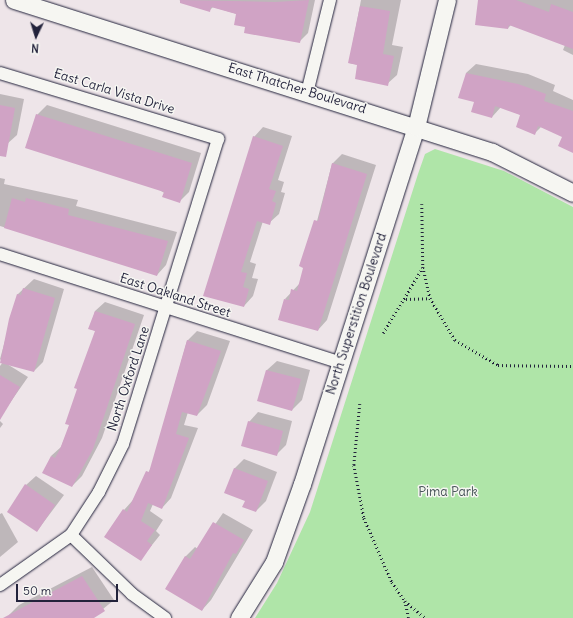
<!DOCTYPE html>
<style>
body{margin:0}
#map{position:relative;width:573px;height:618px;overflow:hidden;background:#eee5e9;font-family:Delius,sans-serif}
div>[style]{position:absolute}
.green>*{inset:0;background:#afe5a8}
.shadow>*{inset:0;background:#0003}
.building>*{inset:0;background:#d0a3c5}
.path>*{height:2.5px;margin-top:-1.25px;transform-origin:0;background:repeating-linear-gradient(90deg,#22223b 0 1px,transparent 0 4px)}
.roads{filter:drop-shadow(0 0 1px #22223b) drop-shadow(0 0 1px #22223b)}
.street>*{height:12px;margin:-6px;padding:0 6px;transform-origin:6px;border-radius:6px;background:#f6f6f2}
.secondary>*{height:17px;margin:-8.5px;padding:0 8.5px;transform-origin:8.5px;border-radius:8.5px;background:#f6f6f2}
span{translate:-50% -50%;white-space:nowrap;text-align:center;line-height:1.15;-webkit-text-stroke:3px #f6f6f2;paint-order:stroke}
.street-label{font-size:13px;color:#22223b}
.park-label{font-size:13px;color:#455356}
.north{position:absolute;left:16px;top:16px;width:40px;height:40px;-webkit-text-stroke:3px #f6f6f2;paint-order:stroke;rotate:184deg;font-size:11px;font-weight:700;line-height:16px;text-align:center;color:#22223b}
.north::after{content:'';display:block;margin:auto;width:14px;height:18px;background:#22223b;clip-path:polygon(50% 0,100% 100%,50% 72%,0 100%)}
.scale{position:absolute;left:16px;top:584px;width:102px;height:18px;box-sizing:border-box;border:2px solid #22223b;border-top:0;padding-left:5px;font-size:12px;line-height:14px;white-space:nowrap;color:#22223b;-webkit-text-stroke:3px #f6f6f2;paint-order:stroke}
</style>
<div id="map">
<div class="green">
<div style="clip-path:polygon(435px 149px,504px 171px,573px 207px,573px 618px,255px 618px,277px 583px,310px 512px,418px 174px,425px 154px)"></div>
</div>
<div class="shadow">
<div style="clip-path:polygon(179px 0,315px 0,308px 33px,299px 42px,246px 26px,237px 14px,213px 7px,209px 11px)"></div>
<div style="clip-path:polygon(361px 0,401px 0,392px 45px,403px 47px,397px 75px,387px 84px,359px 65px,349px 63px)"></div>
<div style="clip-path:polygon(479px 0,573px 0,573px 55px,563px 50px,565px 45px,511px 25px,508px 28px)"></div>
<div style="clip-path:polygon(476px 64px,528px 74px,555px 85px,553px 91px,573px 100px,573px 152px,563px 136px,541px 127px,535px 133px,521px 115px,501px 107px,492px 117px,475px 102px,466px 73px)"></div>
<div style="clip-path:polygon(0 94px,24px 99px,17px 135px,7px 144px,0 143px)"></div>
<div style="clip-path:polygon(47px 105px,201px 153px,189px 192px,179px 202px,37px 115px)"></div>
<div style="clip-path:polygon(263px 127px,292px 136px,278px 180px,284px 182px,281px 192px,285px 193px,279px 214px,269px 223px,263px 221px,250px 262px,256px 264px,252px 278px,258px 279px,253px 296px,244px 306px,205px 295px,254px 137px)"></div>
<div style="clip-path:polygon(342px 154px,376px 165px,327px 320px,318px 330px,285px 299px,301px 282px,332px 164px)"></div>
<div style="clip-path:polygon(0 178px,5px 179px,4px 184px,78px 200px,76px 206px,177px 232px,166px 265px,157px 275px,0 226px)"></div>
<div style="clip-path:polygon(34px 279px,64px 289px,43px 362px,34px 371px,7px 364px,28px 377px,0 417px,0 366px,3px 362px,0 359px,18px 294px)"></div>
<div style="clip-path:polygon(105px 302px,144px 315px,102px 438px,82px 476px,72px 486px,51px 456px,61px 447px,70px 425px,96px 331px,90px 329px,95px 311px)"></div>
<div style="clip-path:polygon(197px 331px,230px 341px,207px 405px,197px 415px,188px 412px,184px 425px,198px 428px,171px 498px,162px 508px,153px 504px,150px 511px,163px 520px,156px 531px,160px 535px,140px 560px,124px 510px,133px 500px,152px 466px,187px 341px)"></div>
<div style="clip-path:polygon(277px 361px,310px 370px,302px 400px,292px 410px,259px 401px,267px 370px)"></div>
<div style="clip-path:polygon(258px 412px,292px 421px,286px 445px,276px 455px,249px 422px)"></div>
<div style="clip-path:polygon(0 421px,3px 424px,0 428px)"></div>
<div style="clip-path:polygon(244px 459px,277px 472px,266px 501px,256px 511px,246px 500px,234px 469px)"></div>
<div style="clip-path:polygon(36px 476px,64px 495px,37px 531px,26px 485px)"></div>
<div style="clip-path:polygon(2px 513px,18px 542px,0 557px,0 514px)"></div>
<div style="clip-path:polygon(223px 513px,253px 530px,211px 600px,202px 610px,185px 557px,195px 547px,198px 549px)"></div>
<div style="clip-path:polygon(92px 567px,114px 600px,92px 618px,11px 618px,9px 615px,19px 605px)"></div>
</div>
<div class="building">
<div style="clip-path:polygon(180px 0,275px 2px,309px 0,300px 43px,244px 33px,245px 27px,234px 25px,236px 14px,211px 7px,210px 12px,180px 3px)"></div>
<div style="clip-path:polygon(478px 0,516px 0,549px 12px,551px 4px,573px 12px,573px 49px,509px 25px,508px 29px,475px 25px)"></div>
<div style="clip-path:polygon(360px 6px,390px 11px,383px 54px,394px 56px,388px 86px,355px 79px,357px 65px,348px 63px)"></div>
<div style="clip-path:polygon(466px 73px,518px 84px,546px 94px,544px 101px,573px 111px,573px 153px,558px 146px,562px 137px,538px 126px,535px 135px,516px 127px,520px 115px,495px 106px,492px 118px,471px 112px,474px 102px,458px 98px)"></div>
<div style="clip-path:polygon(0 105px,15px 108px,6px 157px,0 156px)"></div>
<div style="clip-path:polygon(36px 114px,192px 163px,180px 203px,162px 197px,164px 192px,25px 148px)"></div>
<div style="clip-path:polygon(253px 136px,283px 146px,269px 189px,276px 191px,272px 201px,276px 203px,270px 225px,257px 221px,241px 272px,247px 273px,243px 287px,249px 289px,244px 307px,203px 296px)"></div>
<div style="clip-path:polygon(332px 163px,367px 174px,318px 331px,278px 320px,284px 299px,289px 300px,291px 289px,297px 291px,303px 268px,299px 266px,314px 220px,318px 221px)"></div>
<div style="clip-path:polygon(12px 198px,25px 202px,26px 198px,69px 209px,68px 215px,168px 241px,157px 276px,4px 228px)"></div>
<div style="clip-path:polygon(23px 288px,55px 298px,34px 372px,0 363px,9px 319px,17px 294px,21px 295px)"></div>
<div style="clip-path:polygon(95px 311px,135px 324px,93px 449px,72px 487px,42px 473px,51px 456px,55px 458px,60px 449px,69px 425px,65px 424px,77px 389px,74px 388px,95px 331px,88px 329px)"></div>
<div style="clip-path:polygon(187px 340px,221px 351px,197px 416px,182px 412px,176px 434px,189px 438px,162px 509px,148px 503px,141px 521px,155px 530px,147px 541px,152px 545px,141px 561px,104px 537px,123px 509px,127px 512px,146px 471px,149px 472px)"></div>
<div style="clip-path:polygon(266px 370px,301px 379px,292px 411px,257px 401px)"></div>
<div style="clip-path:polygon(0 375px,20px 387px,0 420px)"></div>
<div style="clip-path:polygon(248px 421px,283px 431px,277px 456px,241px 446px)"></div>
<div style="clip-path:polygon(234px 468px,268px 481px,256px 512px,242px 507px,245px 501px,224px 493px)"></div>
<div style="clip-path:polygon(25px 484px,55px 505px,37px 532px,7px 512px)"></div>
<div style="clip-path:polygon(213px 522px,244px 540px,236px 554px,233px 553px,202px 611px,165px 589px,185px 556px,190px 559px)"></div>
<div style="clip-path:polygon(82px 576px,105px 611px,94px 618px,3px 618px)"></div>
</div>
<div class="path">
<div style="left:422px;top:204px;width:63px;rotate:89.1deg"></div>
<div style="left:423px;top:267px;width:32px;rotate:77deg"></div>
<div style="left:430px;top:298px;width:49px;rotate:59.2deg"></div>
<div style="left:455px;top:340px;width:50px;rotate:30.2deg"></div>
<div style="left:498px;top:365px;width:75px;rotate:0.8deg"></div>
<div style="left:406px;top:299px;width:24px;rotate:-2deg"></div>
<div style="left:383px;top:333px;width:77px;rotate:-58.8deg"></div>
<div style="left:360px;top:404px;width:61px;rotate:95.6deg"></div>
<div style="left:354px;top:465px;width:54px;rotate:79.3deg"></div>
<div style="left:364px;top:518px;width:70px;rotate:66.4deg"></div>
<div style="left:392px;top:582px;width:23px;rotate:56deg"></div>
<div style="left:405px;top:601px;width:26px;rotate:40deg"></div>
<div style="left:405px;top:601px;width:17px;rotate:77deg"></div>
</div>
<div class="roads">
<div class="street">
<div style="left:0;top:73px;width:228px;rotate:16.8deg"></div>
<div style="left:218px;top:139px;width:319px;rotate:107.3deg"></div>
<div style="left:123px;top:444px;width:54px;rotate:116.6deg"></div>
<div style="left:99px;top:492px;width:51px;rotate:123.1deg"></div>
<div style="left:71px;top:535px;width:87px;rotate:144.8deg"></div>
<div style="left:307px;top:93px;width:96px;rotate:-76.1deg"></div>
<div style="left:0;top:254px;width:359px;rotate:17.7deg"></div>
<div style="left:71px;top:535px;width:85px;rotate:44deg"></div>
<div style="left:132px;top:594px;width:41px;rotate:36deg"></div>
</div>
<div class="secondary">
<div style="left:14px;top:0;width:502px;rotate:17.64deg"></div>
<div style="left:492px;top:152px;width:91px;rotate:26.8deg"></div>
<div style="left:239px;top:618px;width:66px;rotate:-58deg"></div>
<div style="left:274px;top:562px;width:83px;rotate:-70.3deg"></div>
<div style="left:302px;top:484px;width:375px;rotate:-72.3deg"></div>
<div style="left:416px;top:127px;width:131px;rotate:-76.3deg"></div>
</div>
</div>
<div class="street-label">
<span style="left:297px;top:89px;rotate:17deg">East Thatcher Boulevard</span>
<span style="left:114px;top:92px;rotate:17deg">East Carla Vista Drive</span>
<span style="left:175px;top:296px;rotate:18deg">East Oakland Street</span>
<span style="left:357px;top:314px;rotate:-72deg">North Superstition Boulevard</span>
<span style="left:129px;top:379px;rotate:-72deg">North Oxford Lane</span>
</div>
<div class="park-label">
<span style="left:448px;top:492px">Pima Park</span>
</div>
<div class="north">N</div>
<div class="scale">50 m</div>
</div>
